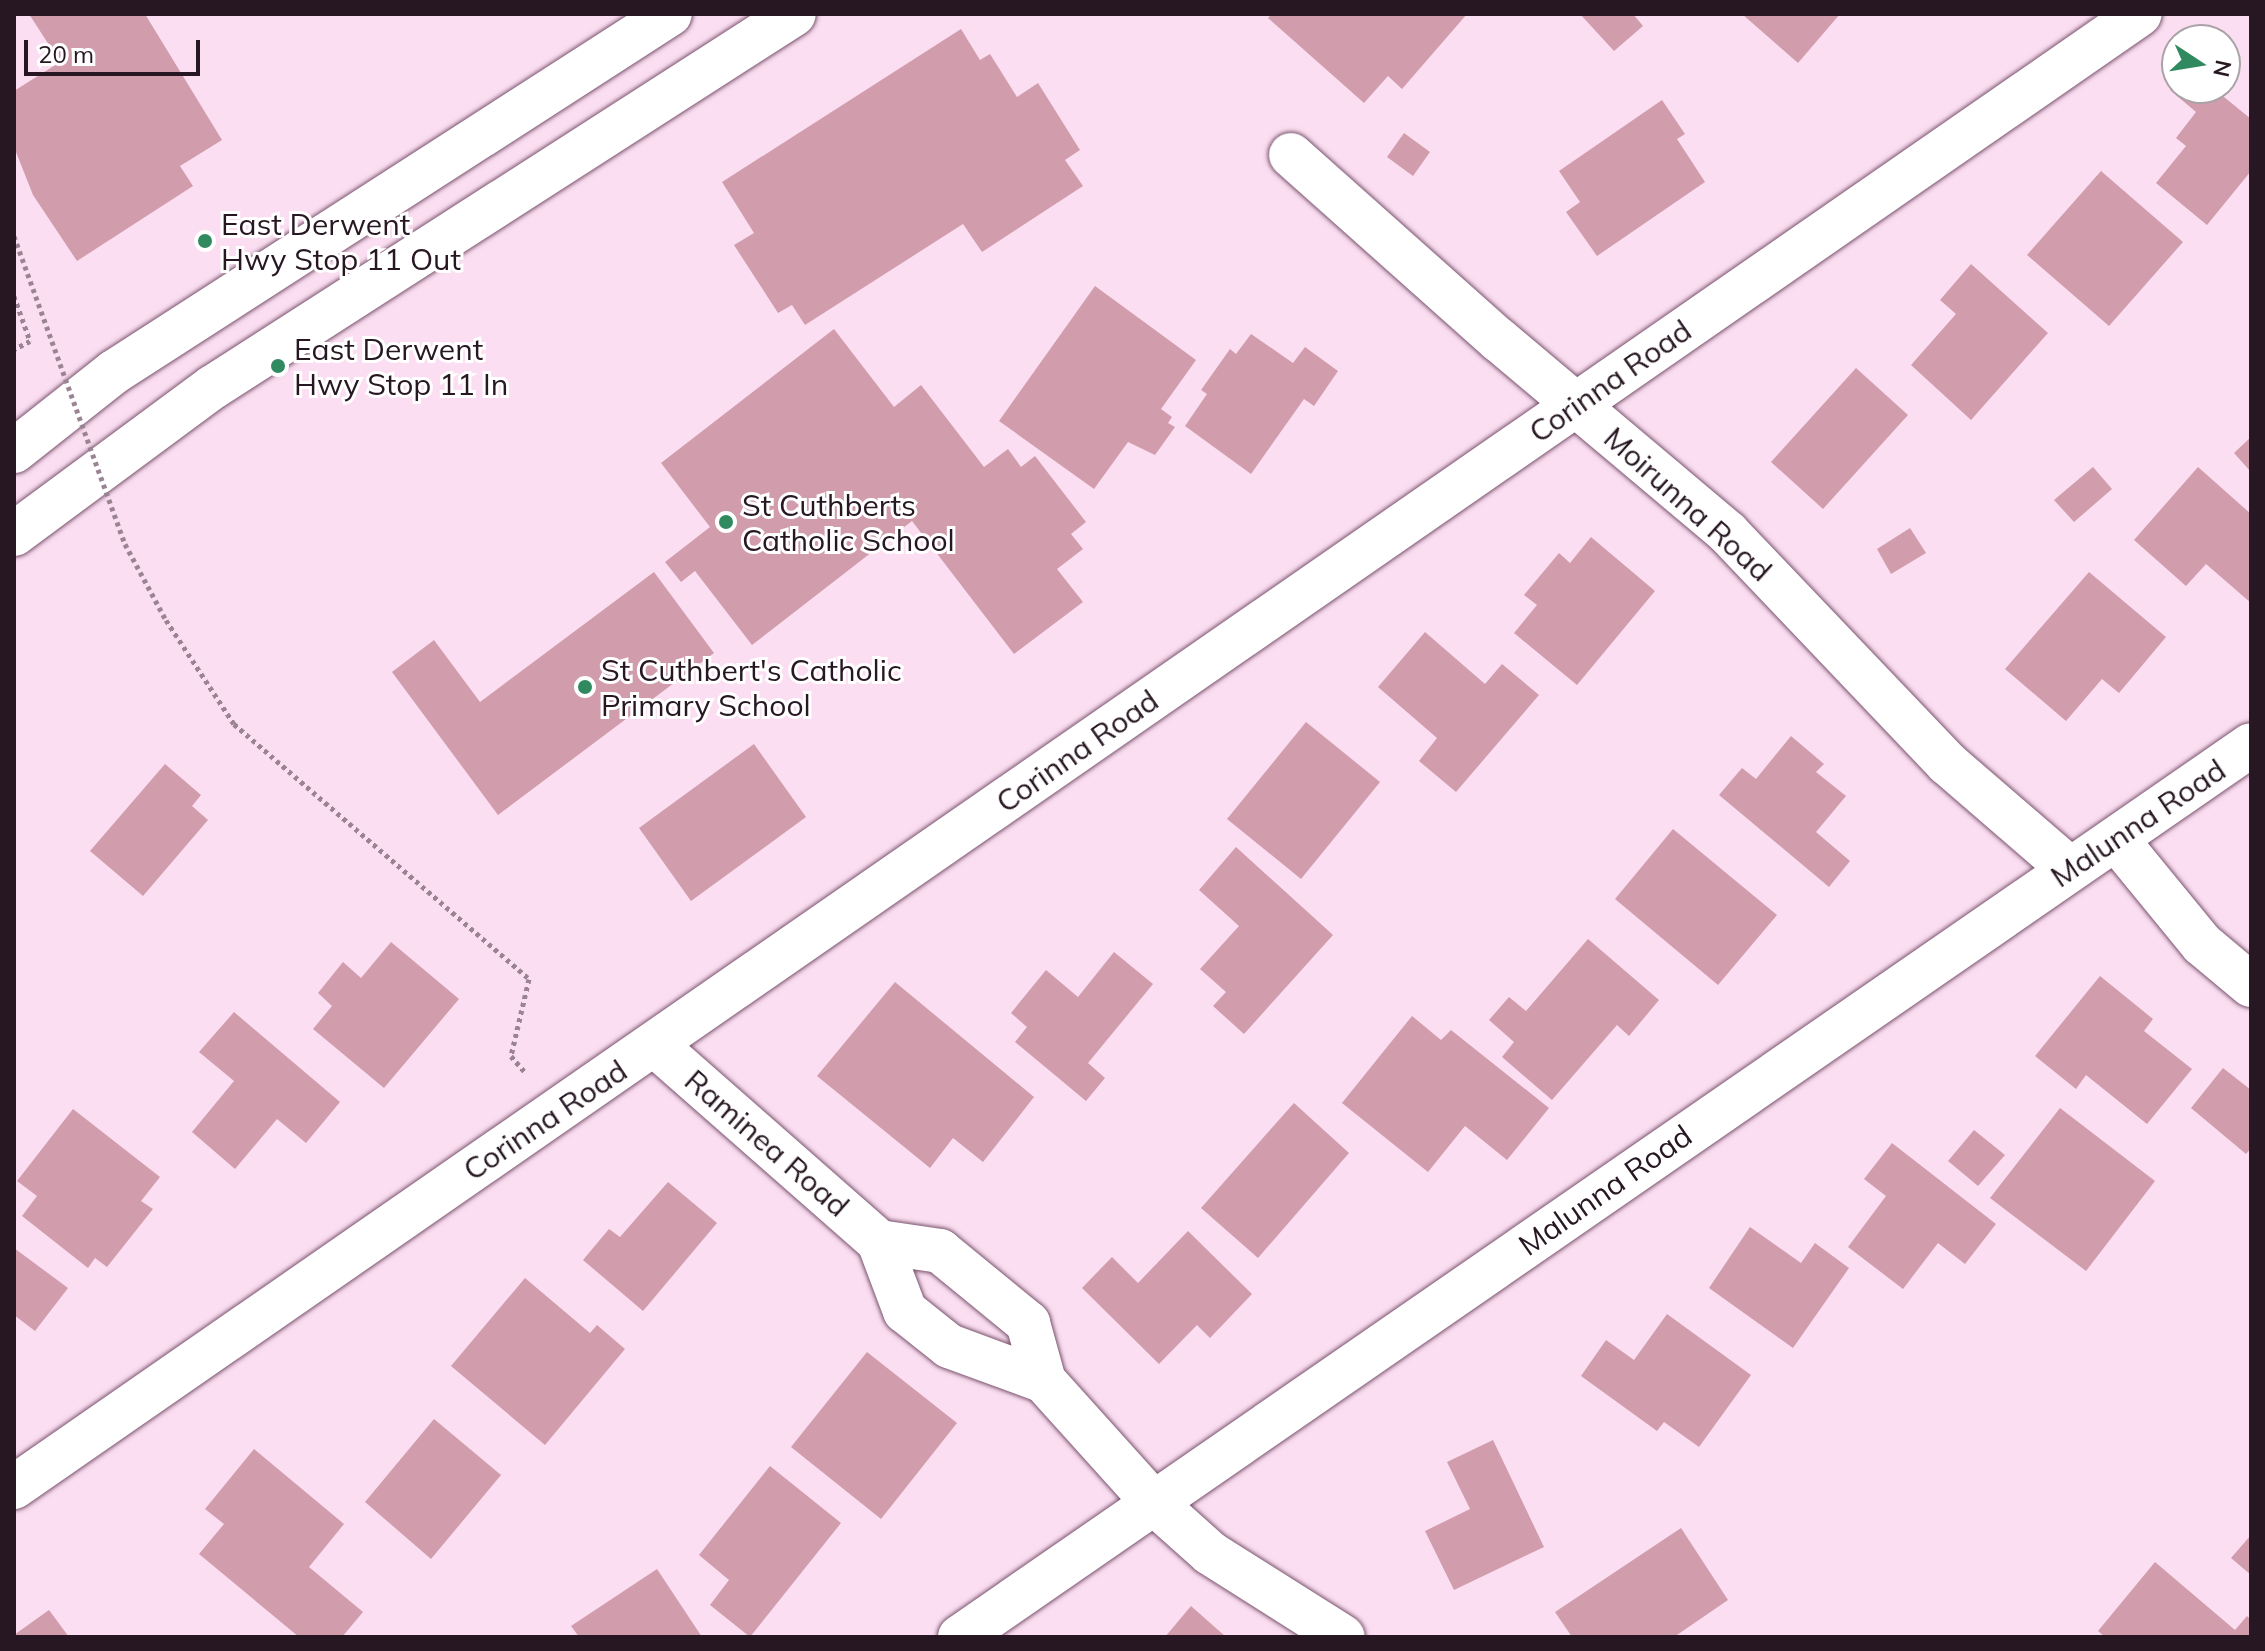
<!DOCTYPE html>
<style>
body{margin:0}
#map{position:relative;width:2265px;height:1651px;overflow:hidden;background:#fbdef1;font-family:Mulish,sans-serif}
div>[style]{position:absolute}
.building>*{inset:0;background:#d19dac}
.path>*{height:5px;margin-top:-2.5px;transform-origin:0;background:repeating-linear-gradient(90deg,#9a8393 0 4px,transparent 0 8px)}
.roads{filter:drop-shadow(0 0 2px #7a536e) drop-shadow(0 0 2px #7a536e)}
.minor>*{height:44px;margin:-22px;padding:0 22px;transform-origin:22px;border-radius:22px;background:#fff}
.major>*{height:44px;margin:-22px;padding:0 22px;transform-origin:22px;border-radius:22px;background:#fff}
.path-bridge>*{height:5px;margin-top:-2.5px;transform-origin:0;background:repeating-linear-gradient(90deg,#9a8393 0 4px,transparent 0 8px)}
.dots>*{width:22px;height:22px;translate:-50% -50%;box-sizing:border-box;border:4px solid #fff;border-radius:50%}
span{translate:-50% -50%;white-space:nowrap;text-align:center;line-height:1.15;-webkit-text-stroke:6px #fff;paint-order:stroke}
.poi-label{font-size:30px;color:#271722}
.left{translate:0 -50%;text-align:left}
.street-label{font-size:30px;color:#271722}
.frame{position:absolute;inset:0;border:16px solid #271722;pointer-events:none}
.north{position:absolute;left:2161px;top:24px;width:80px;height:80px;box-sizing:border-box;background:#fff;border:2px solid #a9a2a7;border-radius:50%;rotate:102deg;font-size:22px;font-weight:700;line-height:32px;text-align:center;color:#271722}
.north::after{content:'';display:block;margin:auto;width:28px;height:36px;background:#318a5f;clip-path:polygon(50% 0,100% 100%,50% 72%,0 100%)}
.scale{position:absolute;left:24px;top:40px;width:176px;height:36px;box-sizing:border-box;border:4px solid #271722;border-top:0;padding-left:10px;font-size:24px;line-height:28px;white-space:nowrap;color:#271722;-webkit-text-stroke:6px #fff;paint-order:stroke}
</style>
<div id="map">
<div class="building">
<div style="clip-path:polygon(29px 14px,145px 14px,222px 140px,180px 166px,193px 186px,77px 261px,33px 195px,14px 147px,14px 91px,60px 62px)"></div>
<div style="clip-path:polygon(1272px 14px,1467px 14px,1402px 89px,1388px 76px,1364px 103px,1268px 18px)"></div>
<div style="clip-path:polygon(1580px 14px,1633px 14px,1643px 26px,1614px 51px)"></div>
<div style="clip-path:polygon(1742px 14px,1840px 14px,1798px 63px)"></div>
<div style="clip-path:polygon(961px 29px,980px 60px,990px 54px,1017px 97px,1038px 83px,1080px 150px,1065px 160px,1083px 186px,982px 252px,963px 224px,805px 325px,792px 305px,778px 313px,734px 245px,754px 233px,722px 182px)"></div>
<div style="clip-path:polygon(2177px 81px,2177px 88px,2213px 88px,2251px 119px,2251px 171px,2207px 225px,2156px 183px,2186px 146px,2176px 138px,2196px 112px,2170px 90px)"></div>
<div style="clip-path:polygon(1662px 100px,1685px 134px,1677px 139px,1705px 182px,1597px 256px,1566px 212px,1580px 202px,1559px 171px)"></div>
<div style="clip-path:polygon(1404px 133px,1430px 152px,1413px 176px,1387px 157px)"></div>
<div style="clip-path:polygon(2101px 171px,2183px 242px,2109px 326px,2027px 255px)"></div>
<div style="clip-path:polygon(1971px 264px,2048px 333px,1971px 420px,1911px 365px,1956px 314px,1940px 300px)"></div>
<div style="clip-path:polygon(1095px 286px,1196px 360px,1161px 409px,1172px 417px,1168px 423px,1175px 427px,1155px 455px,1128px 442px,1094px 489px,999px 421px)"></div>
<div style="clip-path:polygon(834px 329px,894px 407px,921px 385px,984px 467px,1008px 449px,1021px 467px,1035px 456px,1086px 522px,1071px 534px,1083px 549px,1057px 569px,1083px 602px,1014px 654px,912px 521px,752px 645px,695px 571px,681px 582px,665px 562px,710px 527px,661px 463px)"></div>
<div style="clip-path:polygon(1251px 334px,1293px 363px,1305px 347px,1338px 371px,1314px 406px,1304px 399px,1251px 474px,1185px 426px,1207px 394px,1201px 390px,1230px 349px,1236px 354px)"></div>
<div style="clip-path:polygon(1856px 368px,1908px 415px,1823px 509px,1771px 462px)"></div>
<div style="clip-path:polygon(2251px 437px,2251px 472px,2234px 453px)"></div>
<div style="clip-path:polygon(2093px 467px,2112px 489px,2074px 522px,2054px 500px)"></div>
<div style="clip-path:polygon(2198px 467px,2251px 514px,2251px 603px,2206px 564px,2186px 586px,2134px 540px)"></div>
<div style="clip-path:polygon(1910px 528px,1926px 553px,1891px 574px,1877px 549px)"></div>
<div style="clip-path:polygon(1591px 537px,1655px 591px,1577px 685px,1514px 633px,1537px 605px,1524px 595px,1559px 553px,1570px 563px)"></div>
<div style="clip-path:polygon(654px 572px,714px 653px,498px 815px,392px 672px,434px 640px,480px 702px)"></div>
<div style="clip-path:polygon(2089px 572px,2166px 637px,2119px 693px,2102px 679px,2066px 721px,2005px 669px)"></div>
<div style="clip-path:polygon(1425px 632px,1485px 684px,1502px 664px,1539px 695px,1456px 792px,1419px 761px,1437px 738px,1378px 687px)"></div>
<div style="clip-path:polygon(1306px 722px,1380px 782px,1301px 879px,1227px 819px)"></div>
<div style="clip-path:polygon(1791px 736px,1824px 764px,1816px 772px,1846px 796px,1816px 832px,1850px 861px,1829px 887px,1719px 795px,1742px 768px,1756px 779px)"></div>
<div style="clip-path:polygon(754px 744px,806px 817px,691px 901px,639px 828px)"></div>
<div style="clip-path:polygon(165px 764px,201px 795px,192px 806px,208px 820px,143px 896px,90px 851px)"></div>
<div style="clip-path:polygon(1673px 829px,1777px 915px,1718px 985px,1615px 899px)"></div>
<div style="clip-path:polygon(1236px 847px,1333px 935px,1244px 1034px,1213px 1006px,1226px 992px,1200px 969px,1239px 926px,1199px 890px)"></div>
<div style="clip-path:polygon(1588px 939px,1659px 1000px,1629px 1036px,1617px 1025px,1552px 1100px,1502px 1057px,1514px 1042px,1489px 1020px,1509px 997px,1526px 1011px)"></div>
<div style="clip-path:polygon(391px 942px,459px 999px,384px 1088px,313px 1029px,332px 1006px,318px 993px,343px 962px,361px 978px)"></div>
<div style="clip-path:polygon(1114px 952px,1153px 984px,1088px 1063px,1105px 1078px,1086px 1101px,1015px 1042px,1027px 1027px,1011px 1013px,1046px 970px,1078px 997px)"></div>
<div style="clip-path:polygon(2100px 976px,2153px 1019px,2144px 1031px,2192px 1069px,2147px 1124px,2086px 1075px,2076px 1089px,2035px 1056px)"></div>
<div style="clip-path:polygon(895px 982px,1034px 1097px,983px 1162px,953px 1138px,930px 1168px,817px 1076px)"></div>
<div style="clip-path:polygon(234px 1012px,340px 1102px,306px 1143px,277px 1119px,235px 1169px,192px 1132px,234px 1081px,199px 1052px)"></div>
<div style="clip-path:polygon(1412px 1016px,1441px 1040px,1451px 1030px,1549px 1108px,1507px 1160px,1465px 1126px,1428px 1172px,1342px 1103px)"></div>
<div style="clip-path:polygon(2223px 1068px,2251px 1090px,2251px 1148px,2246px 1154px,2191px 1108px)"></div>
<div style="clip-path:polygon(1294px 1103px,1349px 1153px,1258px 1258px,1201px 1208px)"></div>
<div style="clip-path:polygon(2060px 1108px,2155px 1181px,2086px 1271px,1990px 1198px)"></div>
<div style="clip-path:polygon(73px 1109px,160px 1177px,141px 1201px,153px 1209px,107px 1267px,95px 1258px,88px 1268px,22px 1216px,37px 1196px,17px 1181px)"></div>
<div style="clip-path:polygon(1974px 1130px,2005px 1155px,1978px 1186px,1948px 1161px)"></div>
<div style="clip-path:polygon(1892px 1143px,1996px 1224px,1965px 1264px,1938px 1243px,1903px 1289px,1848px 1247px,1886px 1196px,1864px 1179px)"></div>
<div style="clip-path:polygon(668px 1182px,717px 1223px,643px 1311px,583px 1260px,609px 1229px,620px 1237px)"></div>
<div style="clip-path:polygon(1750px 1227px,1801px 1263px,1815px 1243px,1849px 1268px,1793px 1348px,1709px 1288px)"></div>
<div style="clip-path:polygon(1188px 1231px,1252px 1294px,1210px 1338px,1197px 1325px,1159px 1364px,1082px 1288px,1112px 1257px,1138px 1283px)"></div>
<div style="clip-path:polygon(14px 1248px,68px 1288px,35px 1331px,14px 1315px)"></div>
<div style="clip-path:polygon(525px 1278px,590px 1333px,597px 1325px,625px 1349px,545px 1445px,451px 1366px)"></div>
<div style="clip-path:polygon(1667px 1314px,1751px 1375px,1699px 1447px,1664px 1422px,1657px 1431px,1581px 1376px,1606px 1340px,1634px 1360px)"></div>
<div style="clip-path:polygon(867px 1352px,957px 1423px,881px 1519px,791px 1447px)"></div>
<div style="clip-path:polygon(434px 1419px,501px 1475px,431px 1559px,365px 1502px)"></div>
<div style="clip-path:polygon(1493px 1440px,1544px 1547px,1454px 1590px,1425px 1531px,1470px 1509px,1447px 1462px)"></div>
<div style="clip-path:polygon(254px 1449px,344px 1524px,309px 1567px,363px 1612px,342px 1637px,299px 1637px,199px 1554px,224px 1524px,205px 1509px)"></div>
<div style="clip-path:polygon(770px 1466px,841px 1523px,750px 1637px,710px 1605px,729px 1580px,699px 1555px)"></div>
<div style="clip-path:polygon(1681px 1528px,1728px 1600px,1674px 1637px,1572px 1637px,1555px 1612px)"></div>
<div style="clip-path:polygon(2251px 1535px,2251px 1575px,2231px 1558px)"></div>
<div style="clip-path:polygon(2155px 1562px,2235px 1630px,2247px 1616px,2251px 1620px,2251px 1637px,2105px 1637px,2098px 1631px)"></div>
<div style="clip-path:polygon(657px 1569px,702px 1637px,579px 1637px,571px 1626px)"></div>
<div style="clip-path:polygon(1191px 1606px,1226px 1637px,1165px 1637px)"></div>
<div style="clip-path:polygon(49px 1610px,69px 1637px,14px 1637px,14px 1635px)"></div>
</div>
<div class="path">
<div style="left:14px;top:296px;width:48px;rotate:70.4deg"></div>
<div style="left:30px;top:341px;width:18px;rotate:153deg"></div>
<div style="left:166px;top:620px;width:124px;rotate:56.8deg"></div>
<div style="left:234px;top:724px;width:390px;rotate:40.8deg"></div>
<div style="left:529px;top:979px;width:79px;rotate:103.2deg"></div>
<div style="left:511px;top:1056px;width:21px;rotate:49deg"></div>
</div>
<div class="roads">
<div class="minor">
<div style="left:1291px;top:155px;width:278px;rotate:41.7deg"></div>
<div style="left:1499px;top:340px;width:299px;rotate:40.1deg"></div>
<div style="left:1728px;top:533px;width:318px;rotate:46.4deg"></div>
<div style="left:1947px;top:763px;width:162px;rotate:40.8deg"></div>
<div style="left:2116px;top:839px;width:136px;rotate:50.7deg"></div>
<div style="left:2202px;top:944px;width:64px;rotate:39.9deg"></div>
<div style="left:655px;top:1045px;width:298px;rotate:41.3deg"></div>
<div style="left:879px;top:1242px;width:62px;rotate:8.4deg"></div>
<div style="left:940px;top:1251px;width:114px;rotate:39.3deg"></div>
<div style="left:1028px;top:1323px;width:60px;rotate:74.6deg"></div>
<div style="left:1044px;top:1381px;width:163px;rotate:48deg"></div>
<div style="left:1153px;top:1502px;width:76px;rotate:41.8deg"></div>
<div style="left:1210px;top:1553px;width:157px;rotate:32.3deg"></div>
<div style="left:879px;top:1242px;width:74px;rotate:69.4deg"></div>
<div style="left:905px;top:1311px;width:56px;rotate:38.5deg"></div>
<div style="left:949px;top:1346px;width:101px;rotate:20.2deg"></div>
<div style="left:14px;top:1487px;width:2586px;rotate:-34.72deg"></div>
<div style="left:960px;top:1637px;width:1569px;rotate:-34.64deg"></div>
</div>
<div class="major">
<div style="left:14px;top:451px;width:127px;rotate:-38.3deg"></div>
<div style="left:114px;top:372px;width:661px;rotate:-32.78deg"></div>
<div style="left:14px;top:534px;width:247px;rotate:-36.5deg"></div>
<div style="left:213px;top:387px;width:690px;rotate:-32.7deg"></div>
</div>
</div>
<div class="path-bridge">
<div style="left:14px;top:236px;width:327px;rotate:70.2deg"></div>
<div style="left:125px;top:544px;width:86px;rotate:61.7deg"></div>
</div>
<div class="dots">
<div style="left:205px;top:241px;background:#318a5f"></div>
<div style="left:278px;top:366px;background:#318a5f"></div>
<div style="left:726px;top:522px;background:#318a5f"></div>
<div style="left:585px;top:687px;background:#318a5f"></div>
</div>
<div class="poi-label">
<span class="left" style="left:221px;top:241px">East Derwent<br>Hwy Stop 11 Out</span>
<span class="left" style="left:294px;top:366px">East Derwent<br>Hwy Stop 11 In</span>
<span class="left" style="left:742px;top:522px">St Cuthberts<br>Catholic School</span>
<span class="left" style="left:601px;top:687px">St Cuthbert's Catholic<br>Primary School</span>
</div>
<div class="street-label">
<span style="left:1610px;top:381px;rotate:-35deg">Corinna Road</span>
<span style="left:1688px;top:504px;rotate:42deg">Moirunna Road</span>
<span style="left:1077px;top:751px;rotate:-35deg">Corinna Road</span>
<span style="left:2138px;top:823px;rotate:-34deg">Malunna Road</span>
<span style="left:545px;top:1120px;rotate:-34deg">Corinna Road</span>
<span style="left:767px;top:1143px;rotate:41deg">Raminea Road</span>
<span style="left:1605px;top:1190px;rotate:-35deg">Malunna Road</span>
</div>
<div class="frame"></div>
<div class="north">N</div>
<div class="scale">20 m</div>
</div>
